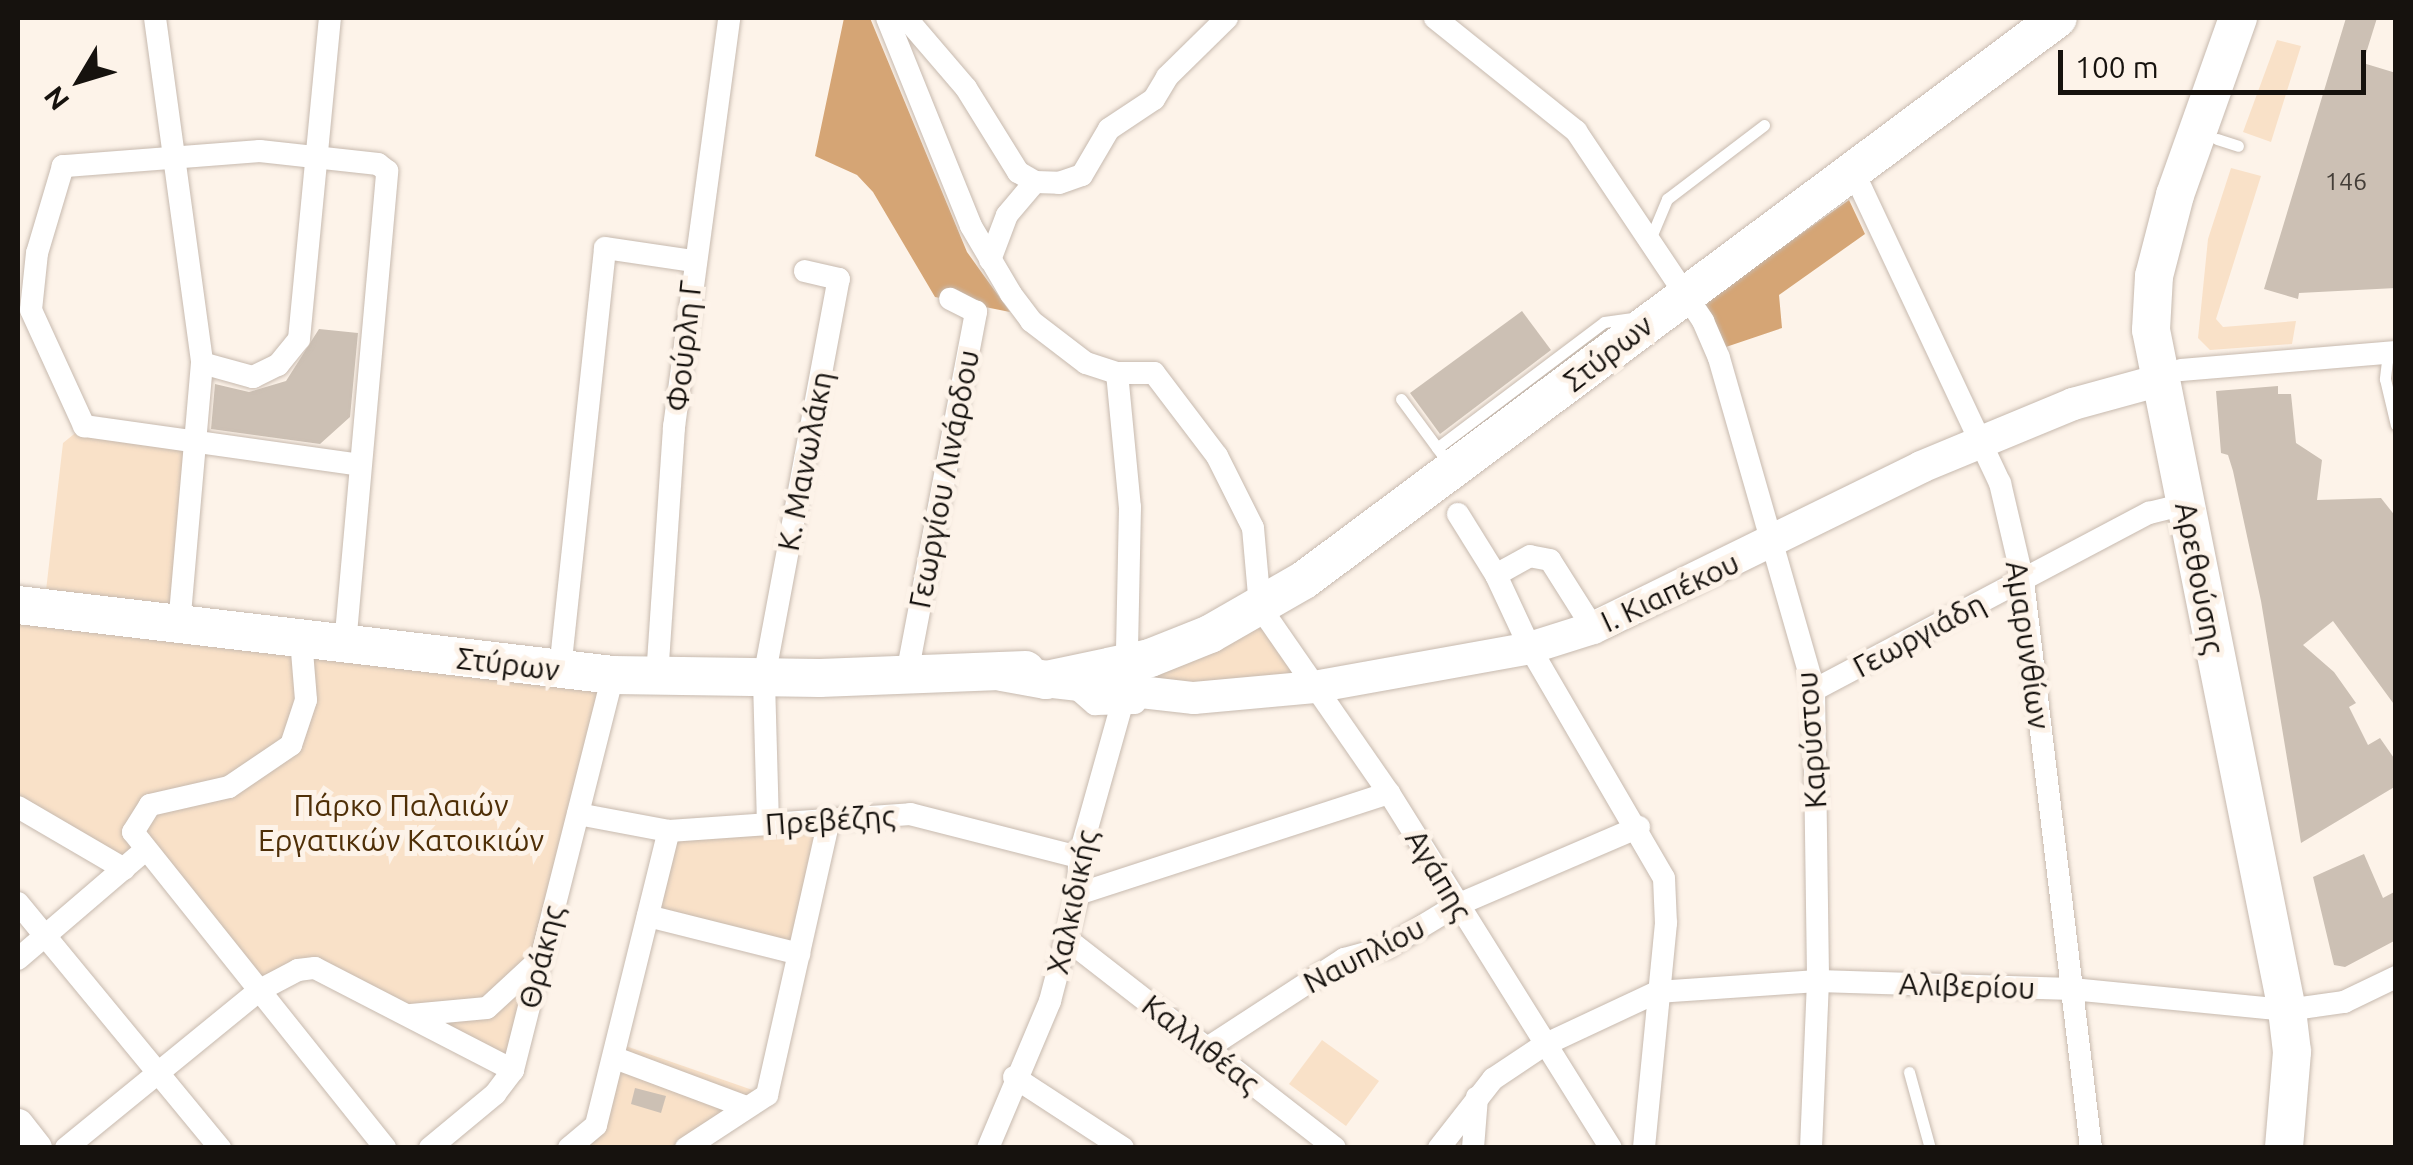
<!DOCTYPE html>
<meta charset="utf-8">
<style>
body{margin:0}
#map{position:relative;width:2413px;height:1165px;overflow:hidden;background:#fdf3e9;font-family:Ubuntu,sans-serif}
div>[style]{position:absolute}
.green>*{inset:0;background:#f9e1c8}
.forest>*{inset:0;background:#d5a575}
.building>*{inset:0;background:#ccc0b4}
.roads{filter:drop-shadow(0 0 2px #c7baaf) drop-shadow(0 0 2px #c7baaf)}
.lane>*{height:11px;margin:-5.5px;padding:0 5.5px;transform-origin:5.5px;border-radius:5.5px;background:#fff}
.street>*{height:22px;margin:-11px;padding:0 11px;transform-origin:11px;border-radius:11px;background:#fff}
.secondary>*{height:32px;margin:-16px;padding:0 16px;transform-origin:16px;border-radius:16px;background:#fff}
.primary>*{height:38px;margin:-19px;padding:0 19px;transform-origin:19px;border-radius:19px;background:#fff}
span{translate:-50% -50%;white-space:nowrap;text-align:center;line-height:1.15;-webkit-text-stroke:10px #fdf3e9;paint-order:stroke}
.number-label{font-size:25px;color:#443e38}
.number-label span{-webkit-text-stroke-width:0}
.street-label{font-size:30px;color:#16120e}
.park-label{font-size:30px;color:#4f2f07}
.frame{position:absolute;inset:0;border:20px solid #16120e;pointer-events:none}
.north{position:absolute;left:30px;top:30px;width:100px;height:100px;-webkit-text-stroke:8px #fdf3e9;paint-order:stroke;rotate:232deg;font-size:28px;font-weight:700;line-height:40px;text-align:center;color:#16120e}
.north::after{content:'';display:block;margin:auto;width:35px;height:45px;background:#16120e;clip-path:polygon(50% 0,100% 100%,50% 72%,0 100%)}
.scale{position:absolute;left:2058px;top:50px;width:308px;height:45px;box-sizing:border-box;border:5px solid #16120e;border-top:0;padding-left:12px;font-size:30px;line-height:35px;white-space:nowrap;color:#16120e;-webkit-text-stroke:8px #fdf3e9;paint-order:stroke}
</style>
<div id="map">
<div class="green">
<div style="clip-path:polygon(2277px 40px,2301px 46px,2271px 142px,2243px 132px)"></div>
<div style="clip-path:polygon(2231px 168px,2261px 176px,2216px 319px,2223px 327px,2296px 321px,2292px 344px,2210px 350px,2198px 338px,2208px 239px)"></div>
<div style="clip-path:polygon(84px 426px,193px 444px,179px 624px,613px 675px,513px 1070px,315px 968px,260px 990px,146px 851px,124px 869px,18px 807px,18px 605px,44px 608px,63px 443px)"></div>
<div style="clip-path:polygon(1260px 607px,1314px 687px,1152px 697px,1150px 658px)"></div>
<div style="clip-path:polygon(829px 820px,799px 954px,648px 916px,669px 831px)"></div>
<div style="clip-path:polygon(1322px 1040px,1379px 1081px,1346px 1126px,1289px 1084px)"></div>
<div style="clip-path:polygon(617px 1043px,767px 1095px,686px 1147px,569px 1148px,596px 1125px)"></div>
</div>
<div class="forest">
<div style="clip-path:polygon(844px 18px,870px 18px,967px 252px,1010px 312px,935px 297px,873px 192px,857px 175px,815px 156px)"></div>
<div style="clip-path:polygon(1849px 200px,1865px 234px,1779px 295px,1782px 328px,1720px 349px,1702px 304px)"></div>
</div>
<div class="building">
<div style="clip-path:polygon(2346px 18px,2377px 18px,2363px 63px,2396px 73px,2396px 288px,2299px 293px,2298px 299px,2264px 289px)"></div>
<div style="clip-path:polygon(1522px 311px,1551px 350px,1440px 434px,1410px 393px)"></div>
<div style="clip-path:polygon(319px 329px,358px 333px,350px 417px,320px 444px,211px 429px,215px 384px,249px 392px,286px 381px)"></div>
<div style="clip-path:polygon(2278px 386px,2278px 394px,2291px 394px,2296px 443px,2322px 460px,2317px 500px,2381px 498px,2396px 517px,2396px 707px,2333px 621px,2303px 645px,2334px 672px,2356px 703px,2349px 707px,2368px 745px,2380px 738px,2396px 761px,2396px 786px,2301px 843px,2261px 601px,2233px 471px,2228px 455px,2221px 453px,2216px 391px)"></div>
<div style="clip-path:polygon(2364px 854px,2383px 898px,2396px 891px,2396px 940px,2345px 967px,2334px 965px,2313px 877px)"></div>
<div style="clip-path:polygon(635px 1088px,666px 1096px,661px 1113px,631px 1104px)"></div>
</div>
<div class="roads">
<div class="lane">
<div style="left:2217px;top:139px;width:22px;rotate:18deg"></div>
<div style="left:1649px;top:242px;width:47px;rotate:-67.3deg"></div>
<div style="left:1667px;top:199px;width:122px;rotate:-37.3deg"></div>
<div style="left:2388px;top:353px;width:26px;rotate:97deg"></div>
<div style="left:2385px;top:379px;width:47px;rotate:76.6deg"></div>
<div style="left:1401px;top:399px;width:67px;rotate:53.5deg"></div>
<div style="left:1437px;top:448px;width:209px;rotate:-37deg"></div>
<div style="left:1604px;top:322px;width:36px;rotate:-8deg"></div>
<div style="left:1909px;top:1072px;width:79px;rotate:74.6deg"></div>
</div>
<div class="street">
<div style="left:155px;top:18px;width:348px;rotate:82.2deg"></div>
<div style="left:202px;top:363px;width:263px;rotate:95deg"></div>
<div style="left:887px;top:18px;width:224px;rotate:68deg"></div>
<div style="left:971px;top:226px;width:79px;rotate:59.5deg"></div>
<div style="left:1011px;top:294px;width:34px;rotate:53deg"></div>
<div style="left:1031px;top:321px;width:69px;rotate:37.4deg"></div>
<div style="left:1086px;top:363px;width:33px;rotate:18deg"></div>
<div style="left:1117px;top:373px;width:37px"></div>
<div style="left:1154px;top:373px;width:104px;rotate:52.8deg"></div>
<div style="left:1217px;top:456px;width:80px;rotate:63.4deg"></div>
<div style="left:1253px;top:528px;width:79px;rotate:84.9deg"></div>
<div style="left:1260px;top:607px;width:226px;rotate:55.3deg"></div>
<div style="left:1389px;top:793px;width:419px;rotate:58deg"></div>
<div style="left:906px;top:18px;width:92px;rotate:49.4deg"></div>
<div style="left:966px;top:88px;width:99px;rotate:58.2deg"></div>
<div style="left:1018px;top:172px;width:20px;rotate:30deg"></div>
<div style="left:1035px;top:182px;width:24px;rotate:2deg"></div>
<div style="left:1059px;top:183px;width:24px;rotate:-19deg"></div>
<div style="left:1082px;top:175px;width:53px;rotate:-59.6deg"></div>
<div style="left:1109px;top:129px;width:54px;rotate:-33.7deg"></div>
<div style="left:1154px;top:99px;width:26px;rotate:-59deg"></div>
<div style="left:1167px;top:77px;width:84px;rotate:-44.5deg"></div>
<div style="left:1435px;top:18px;width:181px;rotate:38.7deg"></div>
<div style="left:1576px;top:131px;width:229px;rotate:56.2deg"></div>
<div style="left:1703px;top:321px;width:40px;rotate:66.6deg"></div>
<div style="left:1719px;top:358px;width:345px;rotate:74deg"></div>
<div style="left:1814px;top:690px;width:291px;rotate:89.2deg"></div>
<div style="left:1818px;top:981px;width:167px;rotate:92.4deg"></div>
<div style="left:1854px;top:173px;width:343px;rotate:64.8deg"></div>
<div style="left:2000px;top:483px;width:101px;rotate:76.8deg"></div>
<div style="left:2023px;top:581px;width:571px;rotate:83.16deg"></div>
<div style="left:990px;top:260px;width:48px;rotate:-69.3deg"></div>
<div style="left:1007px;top:215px;width:43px;rotate:-49.7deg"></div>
<div style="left:202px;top:363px;width:53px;rotate:15.4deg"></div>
<div style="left:253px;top:377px;width:28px;rotate:-26deg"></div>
<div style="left:278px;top:365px;width:33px;rotate:-51deg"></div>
<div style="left:299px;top:339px;width:322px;rotate:-84.5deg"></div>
<div style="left:2181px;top:370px;width:216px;rotate:-4.8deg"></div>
<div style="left:1117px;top:373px;width:135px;rotate:84.5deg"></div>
<div style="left:1130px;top:507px;width:142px;rotate:91.2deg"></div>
<div style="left:1458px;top:514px;width:72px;rotate:58.1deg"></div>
<div style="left:1593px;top:628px;width:80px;rotate:-122.3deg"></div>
<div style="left:1550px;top:560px;width:20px;rotate:-169deg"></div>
<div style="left:1530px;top:556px;width:39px;rotate:151deg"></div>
<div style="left:1496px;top:575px;width:81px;rotate:65deg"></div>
<div style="left:1530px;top:648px;width:266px;rotate:59.8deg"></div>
<div style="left:1664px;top:878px;width:45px;rotate:87.5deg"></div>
<div style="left:1666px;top:923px;width:226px;rotate:95.6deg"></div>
<div style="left:301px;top:639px;width:61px;rotate:85.3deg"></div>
<div style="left:306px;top:700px;width:47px;rotate:108.4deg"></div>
<div style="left:291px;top:745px;width:75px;rotate:145.9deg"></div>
<div style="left:229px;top:787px;width:81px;rotate:167.2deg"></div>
<div style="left:150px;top:805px;width:32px;rotate:122deg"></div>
<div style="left:133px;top:832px;width:404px;rotate:51.4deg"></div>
<div style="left:345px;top:645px;width:476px;rotate:-84.9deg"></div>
<div style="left:387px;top:171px;width:11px;rotate:-142deg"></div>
<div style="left:378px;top:164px;width:119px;rotate:-173.7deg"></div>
<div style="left:260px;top:151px;width:198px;rotate:175.6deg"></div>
<div style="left:63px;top:166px;width:91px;rotate:106.6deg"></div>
<div style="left:37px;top:253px;width:57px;rotate:96deg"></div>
<div style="left:31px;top:310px;width:128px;rotate:65.4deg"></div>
<div style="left:84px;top:426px;width:275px;rotate:8deg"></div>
<div style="left:560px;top:670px;width:424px;rotate:-83.9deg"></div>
<div style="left:605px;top:248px;width:89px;rotate:8.4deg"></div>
<div style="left:907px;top:674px;width:369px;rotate:-79.2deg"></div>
<div style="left:976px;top:312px;width:29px;rotate:-153deg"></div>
<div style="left:657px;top:677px;width:251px;rotate:-86.1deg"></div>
<div style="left:674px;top:427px;width:413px;rotate:-82.3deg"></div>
<div style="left:1074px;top:686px;width:28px;rotate:41deg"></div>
<div style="left:1095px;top:704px;width:40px;rotate:-1.4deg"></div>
<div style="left:1814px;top:690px;width:379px;rotate:-27.9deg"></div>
<div style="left:2149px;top:513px;width:38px;rotate:-14deg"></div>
<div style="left:18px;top:807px;width:123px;rotate:30.3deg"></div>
<div style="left:578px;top:814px;width:93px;rotate:10.6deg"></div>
<div style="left:669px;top:831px;width:242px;rotate:-4deg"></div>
<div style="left:910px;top:814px;width:174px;rotate:14.3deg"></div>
<div style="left:768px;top:824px;width:146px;rotate:-91.6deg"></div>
<div style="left:764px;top:678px;width:406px;rotate:-79.4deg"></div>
<div style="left:839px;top:279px;width:35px;rotate:-167deg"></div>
<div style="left:1078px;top:894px;width:327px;rotate:-18deg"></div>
<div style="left:18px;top:903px;width:318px;rotate:50.5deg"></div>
<div style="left:648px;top:916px;width:156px;rotate:14.1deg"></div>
<div style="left:1068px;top:940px;width:338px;rotate:37.9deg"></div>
<div style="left:18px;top:959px;width:167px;rotate:-40.6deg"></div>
<div style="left:411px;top:1015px;width:76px;rotate:-5.3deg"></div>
<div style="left:487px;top:1008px;width:71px;rotate:-42.7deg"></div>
<div style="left:1206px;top:1049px;width:165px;rotate:-33.1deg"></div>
<div style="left:1344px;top:959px;width:46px;rotate:-15.3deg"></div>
<div style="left:1388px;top:947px;width:81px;rotate:-31.3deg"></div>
<div style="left:1457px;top:905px;width:198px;rotate:-23.2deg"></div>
<div style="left:615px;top:1058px;width:140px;rotate:20.5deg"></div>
<div style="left:1014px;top:1077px;width:130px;rotate:33.1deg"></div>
<div style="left:66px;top:1148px;width:250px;rotate:-39.2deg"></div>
<div style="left:260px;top:990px;width:43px;rotate:-27.8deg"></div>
<div style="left:298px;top:970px;width:17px;rotate:-7deg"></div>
<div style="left:315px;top:968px;width:223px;rotate:27.3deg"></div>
<div style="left:430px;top:1148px;width:85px;rotate:-39.7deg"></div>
<div style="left:495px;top:1094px;width:30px;rotate:-53deg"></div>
<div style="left:513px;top:1070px;width:407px;rotate:-75.8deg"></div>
<div style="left:569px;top:1148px;width:35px;rotate:-40deg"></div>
<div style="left:596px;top:1125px;width:303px;rotate:-76.1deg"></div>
<div style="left:686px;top:1148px;width:97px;rotate:-33.2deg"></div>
<div style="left:767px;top:1095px;width:282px;rotate:-77.3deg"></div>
<div style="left:988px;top:1148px;width:160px;rotate:-67.1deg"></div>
<div style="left:1050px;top:1001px;width:111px;rotate:-75.3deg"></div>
<div style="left:1078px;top:894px;width:37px;rotate:-88deg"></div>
<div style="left:1079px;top:857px;width:155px;rotate:-74.3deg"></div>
<div style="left:1439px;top:1148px;width:88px;rotate:-52deg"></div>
<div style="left:1493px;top:1079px;width:61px;rotate:-33.7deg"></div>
<div style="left:1544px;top:1045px;width:125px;rotate:-25.1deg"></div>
<div style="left:1657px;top:992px;width:161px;rotate:-3.9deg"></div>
<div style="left:1818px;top:981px;width:254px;rotate:1.8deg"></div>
<div style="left:2072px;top:989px;width:216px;rotate:5.6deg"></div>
<div style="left:2287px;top:1010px;width:58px;rotate:-8deg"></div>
<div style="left:2344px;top:1002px;width:58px;rotate:-25.7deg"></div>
<div style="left:1473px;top:1148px;width:51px;rotate:-85.5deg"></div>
</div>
<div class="secondary">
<div style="left:1053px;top:682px;width:142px;rotate:6.5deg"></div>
<div style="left:1194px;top:698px;width:121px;rotate:-5.2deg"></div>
<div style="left:1314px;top:687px;width:219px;rotate:-10.2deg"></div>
<div style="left:1530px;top:648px;width:66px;rotate:-17.6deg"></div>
<div style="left:1593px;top:628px;width:365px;rotate:-26.1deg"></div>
<div style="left:1921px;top:467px;width:165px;rotate:-22.5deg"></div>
<div style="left:2073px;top:404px;width:87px;rotate:-15.3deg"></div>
<div style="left:18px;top:1125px;width:29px;rotate:52deg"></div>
</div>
<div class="primary">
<div style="left:2238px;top:18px;width:188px;rotate:109.6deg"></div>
<div style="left:2175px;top:195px;width:84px;rotate:104.5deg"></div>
<div style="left:2154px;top:276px;width:54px;rotate:93.2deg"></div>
<div style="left:2151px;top:330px;width:693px;rotate:78.69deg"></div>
<div style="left:2287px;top:1010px;width:42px;rotate:83.2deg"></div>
<div style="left:2292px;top:1052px;width:96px;rotate:94.8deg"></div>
<div style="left:18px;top:605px;width:599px;rotate:6.71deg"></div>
<div style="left:613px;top:675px;width:207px;rotate:0.8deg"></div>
<div style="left:820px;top:678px;width:206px;rotate:-2.2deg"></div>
<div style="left:1002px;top:672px;width:45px;rotate:10.3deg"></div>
<div style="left:1046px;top:680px;width:106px;rotate:-11.9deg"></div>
<div style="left:1150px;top:658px;width:65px;rotate:-21.8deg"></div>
<div style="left:1210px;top:634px;width:108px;rotate:-29.9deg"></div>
<div style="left:1304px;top:580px;width:940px;rotate:-36.7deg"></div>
</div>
</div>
<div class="number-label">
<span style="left:2346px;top:181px">146</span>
</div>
<div class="street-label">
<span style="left:684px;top:346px;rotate:-84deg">Φούρλη Γ</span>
<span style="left:1608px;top:353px;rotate:-38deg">Στύρων</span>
<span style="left:805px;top:461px;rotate:-79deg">Κ. Μανωλάκη</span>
<span style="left:944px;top:479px;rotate:-79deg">Γεωργίου Λινάρδου</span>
<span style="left:2200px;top:578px;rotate:79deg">Αρεθούσης</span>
<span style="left:1670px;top:592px;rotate:-25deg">Ι. Κιαπέκου</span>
<span style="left:1919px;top:635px;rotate:-28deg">Γεωργιάδη</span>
<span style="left:2028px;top:645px;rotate:82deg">Αμαρυνθίων</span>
<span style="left:508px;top:664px;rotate:7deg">Στύρων</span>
<span style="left:1811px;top:740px;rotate:-94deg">Καρύστου</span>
<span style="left:830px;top:820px;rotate:-4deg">Πρεβέζης</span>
<span style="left:1439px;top:875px;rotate:59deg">Αγάπης</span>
<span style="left:1072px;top:902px;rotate:-78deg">Χαλκιδικής</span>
<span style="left:1364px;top:955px;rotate:-27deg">Ναυπλίου</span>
<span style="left:541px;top:957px;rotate:-76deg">Θράκης</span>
<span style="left:1967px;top:986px;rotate:2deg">Αλιβερίου</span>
<span style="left:1201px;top:1044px;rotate:38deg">Καλλιθέας</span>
</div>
<div class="park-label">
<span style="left:401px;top:822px">Πάρκο Παλαιών<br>Εργατικών Κατοικιών</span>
</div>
<div class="frame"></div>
<div class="north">N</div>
<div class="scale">100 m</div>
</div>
